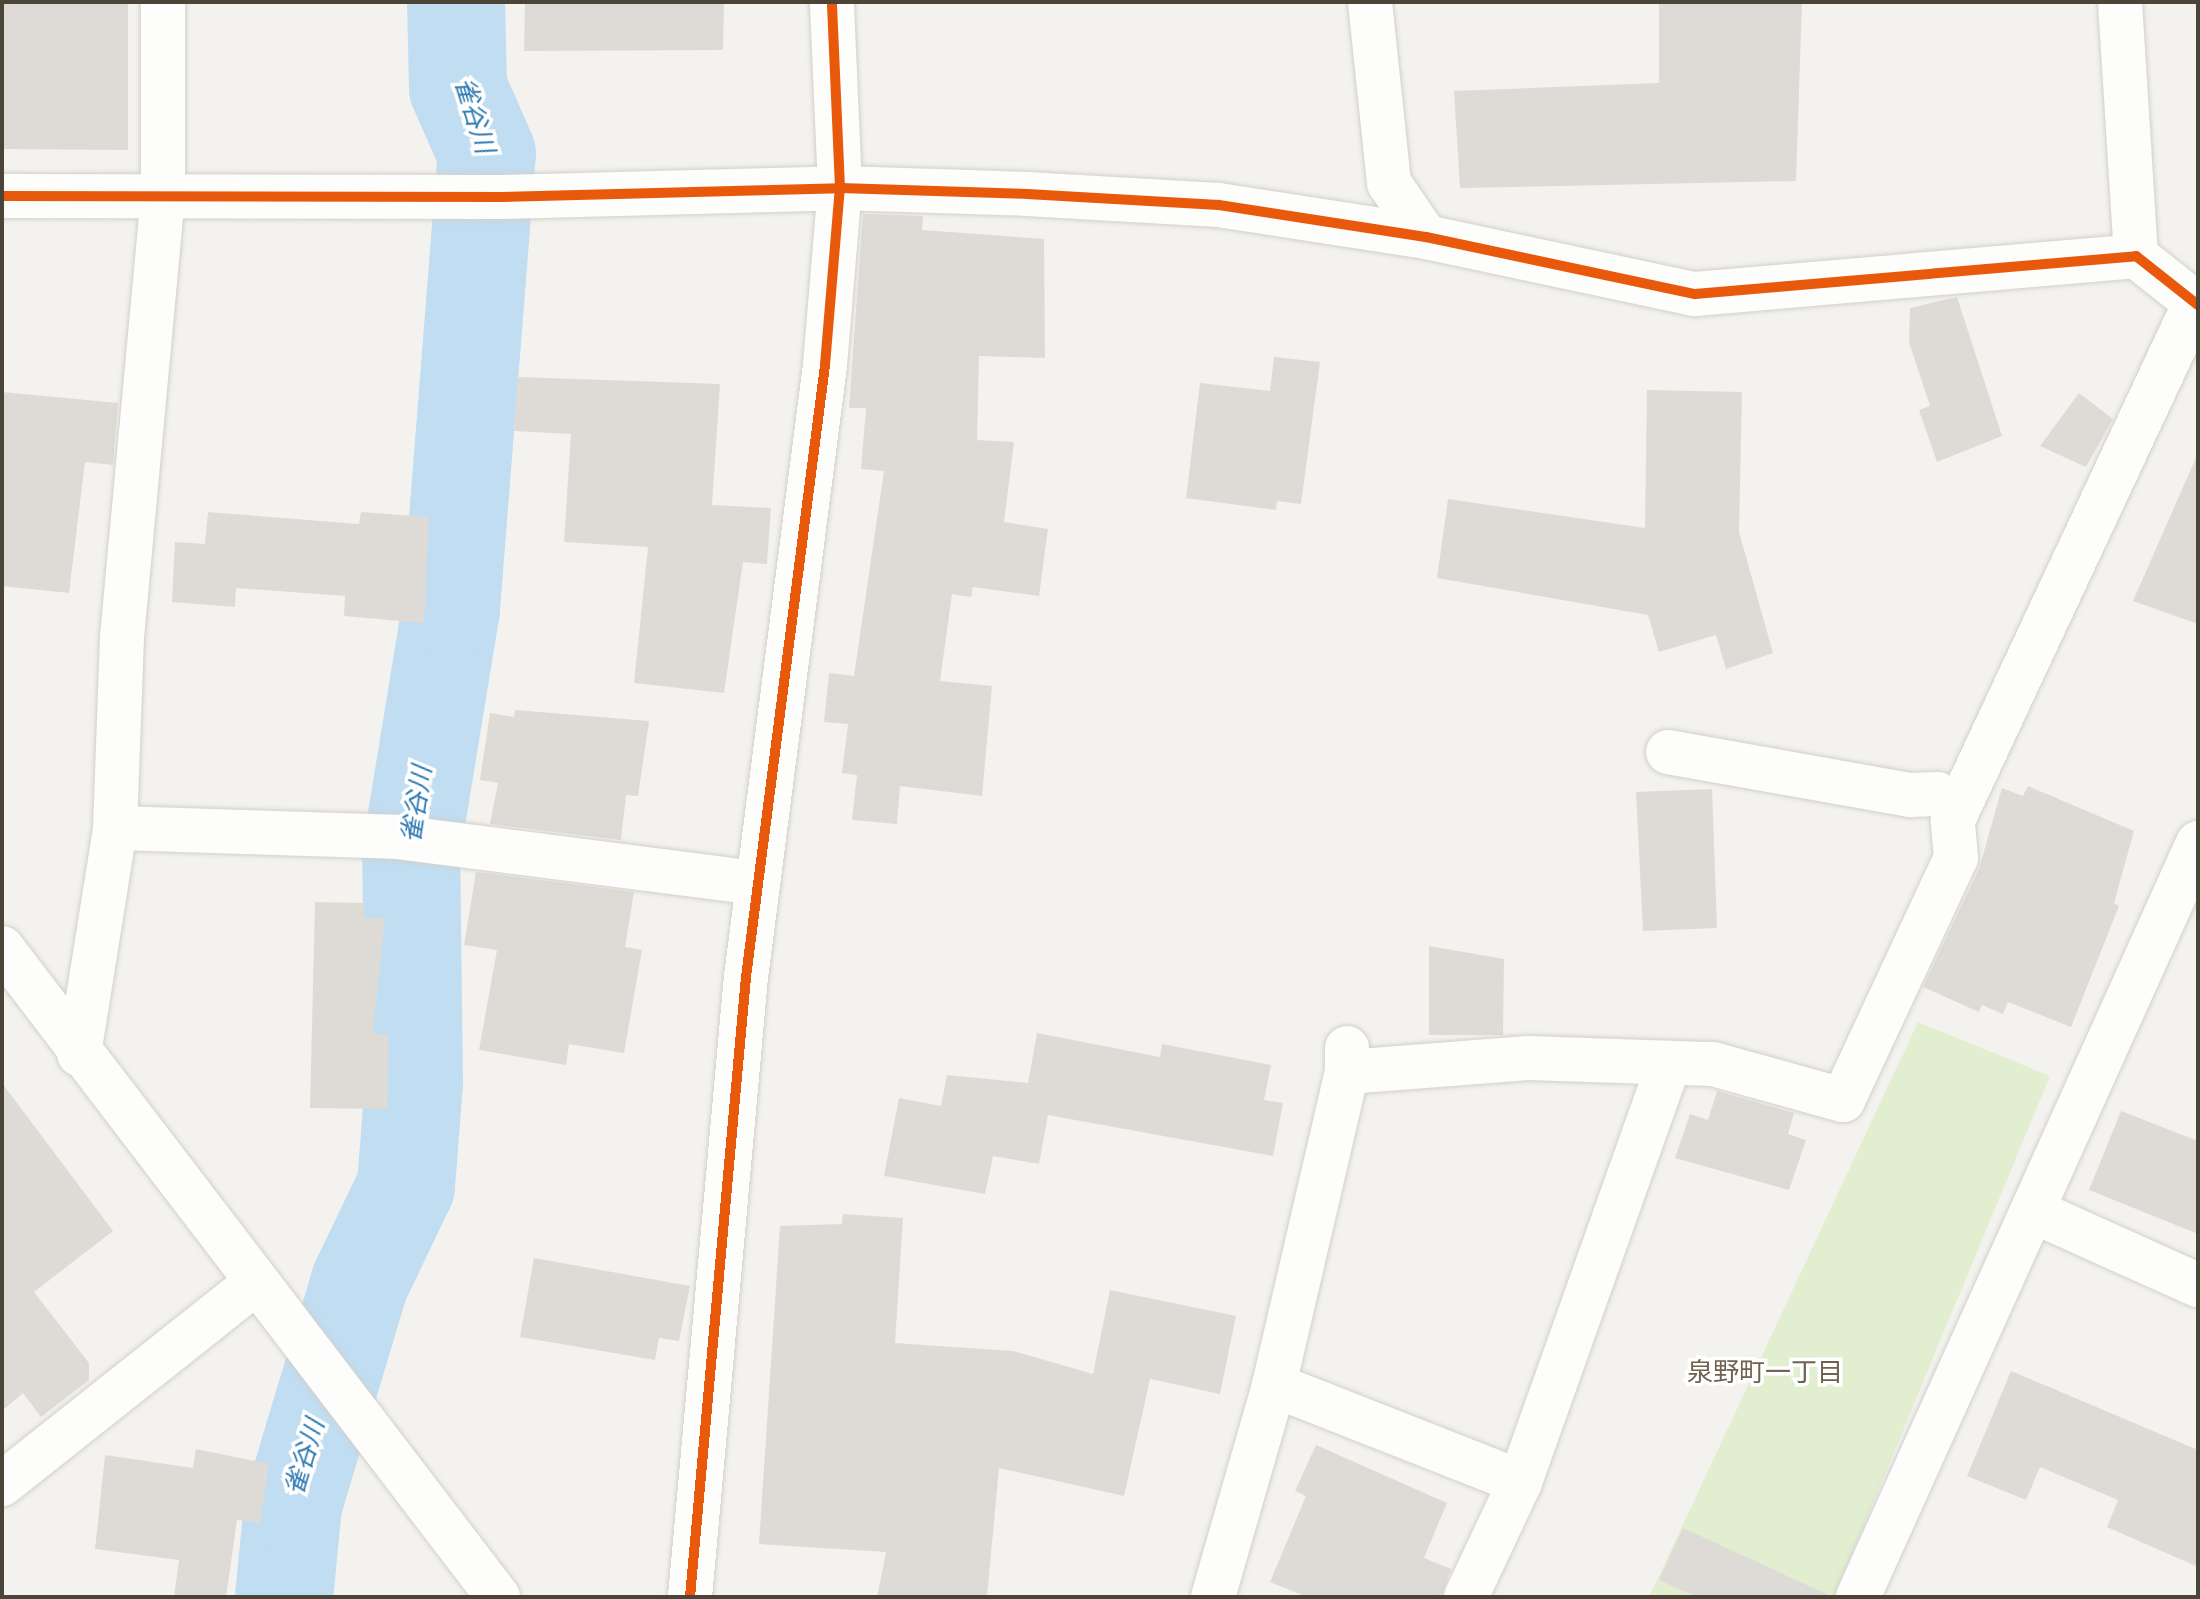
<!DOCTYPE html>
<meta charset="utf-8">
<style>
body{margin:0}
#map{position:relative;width:2200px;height:1599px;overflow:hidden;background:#f4f2ee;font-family:Overpass,"Noto Sans JP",sans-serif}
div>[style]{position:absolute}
.green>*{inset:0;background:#e1eecf}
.river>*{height:98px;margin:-49px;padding:0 49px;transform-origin:49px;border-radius:49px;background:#c0ddf1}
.building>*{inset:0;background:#dedbd6}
.roads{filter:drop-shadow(0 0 2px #d2d0cb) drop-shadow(0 0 2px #d2d0cb)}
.minor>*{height:44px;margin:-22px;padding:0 22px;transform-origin:22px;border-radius:22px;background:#fdfdfc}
.tertiary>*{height:44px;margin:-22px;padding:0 22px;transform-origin:22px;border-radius:22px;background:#fdfdfc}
.cycleway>*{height:10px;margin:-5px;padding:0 5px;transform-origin:5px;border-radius:5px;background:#e8590c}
span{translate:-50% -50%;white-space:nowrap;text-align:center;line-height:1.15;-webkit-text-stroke:7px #fff;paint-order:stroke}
.water-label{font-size:26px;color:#2e7ab2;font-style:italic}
.neighbourhood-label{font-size:26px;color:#6e6250}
.frame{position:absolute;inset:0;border:4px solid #4b4439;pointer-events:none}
</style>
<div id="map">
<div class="green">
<div style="clip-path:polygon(1918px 1022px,2050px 1076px,1834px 1597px,1649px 1597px)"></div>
</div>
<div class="river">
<div style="left:284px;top:1597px;width:92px;rotate:-84.4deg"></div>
<div style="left:293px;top:1505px;width:233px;rotate:-73.3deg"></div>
<div style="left:360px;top:1282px;width:106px;rotate:-64.4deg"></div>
<div style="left:406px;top:1186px;width:103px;rotate:-85.6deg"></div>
<div style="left:414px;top:1083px;width:230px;rotate:-90.7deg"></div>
<div style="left:411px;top:853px;width:248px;rotate:-80.7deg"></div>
<div style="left:451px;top:608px;width:455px;rotate:-85.5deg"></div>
<div style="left:487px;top:154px;width:72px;rotate:-113.7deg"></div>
<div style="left:458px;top:88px;width:86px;rotate:-91.3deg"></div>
</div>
<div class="building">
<div style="clip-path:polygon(128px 2px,128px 150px,2px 149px,2px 4px)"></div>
<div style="clip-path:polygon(525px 2px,724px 2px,723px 50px,524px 51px)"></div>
<div style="clip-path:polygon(1659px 2px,1802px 2px,1796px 181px,1460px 188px,1454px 91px,1659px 83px)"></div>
<div style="clip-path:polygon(863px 214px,923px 216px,922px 230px,1044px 239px,1045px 358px,979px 356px,977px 440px,1014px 442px,1004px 522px,1048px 529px,1039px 596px,973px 587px,971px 597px,952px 594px,940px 681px,992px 686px,982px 796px,900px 786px,897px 824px,852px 820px,857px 775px,842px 773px,848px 724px,824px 722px,829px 673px,854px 676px,884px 471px,861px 469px,866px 408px,849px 408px)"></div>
<div style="clip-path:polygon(1957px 297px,2002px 436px,1937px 462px,1919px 410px,1930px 406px,1909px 342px,1910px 308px)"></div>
<div style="clip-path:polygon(1274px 357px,1320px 362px,1301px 504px,1277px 501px,1276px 510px,1186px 498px,1200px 383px,1270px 391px)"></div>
<div style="clip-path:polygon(518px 377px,720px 384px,712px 505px,771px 508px,767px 564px,743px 562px,724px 693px,634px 683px,648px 547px,564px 542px,571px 434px,514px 431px)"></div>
<div style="clip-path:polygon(1647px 390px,1742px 392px,1739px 532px,1773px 653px,1726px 669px,1716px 635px,1659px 652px,1648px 615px,1437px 578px,1448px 499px,1645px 528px)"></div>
<div style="clip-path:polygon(2px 392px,118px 403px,113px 465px,85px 462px,69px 593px,2px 586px)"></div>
<div style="clip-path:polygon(2079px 393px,2113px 419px,2086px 467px,2040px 446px)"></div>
<div style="clip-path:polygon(2198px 453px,2198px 624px,2133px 601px)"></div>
<div style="clip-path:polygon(208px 512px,359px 524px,361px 512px,429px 517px,424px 623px,344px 616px,345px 596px,236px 588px,235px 607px,172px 602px,175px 542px,205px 544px)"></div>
<div style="clip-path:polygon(515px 710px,649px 721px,638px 796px,626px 795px,621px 840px,490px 824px,498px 783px,480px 780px,490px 713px,514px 717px)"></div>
<div style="clip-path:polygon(2028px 786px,2134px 831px,2114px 903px,2119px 906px,2071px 1027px,2008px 1002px,2003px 1014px,1982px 1005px,1979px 1012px,1923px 987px,1979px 869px,2002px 788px,2023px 796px)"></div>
<div style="clip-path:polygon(1712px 789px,1717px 928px,1643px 931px,1636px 792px)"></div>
<div style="clip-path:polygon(476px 872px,634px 892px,625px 947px,642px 950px,624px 1053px,569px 1044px,566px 1065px,479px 1050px,497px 950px,464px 945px)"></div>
<div style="clip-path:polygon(315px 902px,364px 903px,364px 918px,385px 918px,373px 1033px,389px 1035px,387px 1109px,310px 1108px)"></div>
<div style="clip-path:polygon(1429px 946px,1504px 959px,1503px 1035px,1429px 1035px)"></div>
<div style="clip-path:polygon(1037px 1033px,1160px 1057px,1162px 1044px,1271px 1065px,1264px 1100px,1283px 1103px,1273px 1156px,1048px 1115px,1039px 1164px,993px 1156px,985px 1194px,884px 1176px,899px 1098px,941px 1106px,947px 1075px,1028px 1083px)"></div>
<div style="clip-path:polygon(2px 1083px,113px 1231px,34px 1292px,89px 1363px,89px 1380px,41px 1417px,23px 1393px,2px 1411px)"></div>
<div style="clip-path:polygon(1717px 1091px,1794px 1113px,1788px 1134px,1806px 1140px,1789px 1190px,1675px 1158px,1690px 1114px,1708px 1120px)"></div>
<div style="clip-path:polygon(2121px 1111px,2198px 1141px,2198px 1234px,2089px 1190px)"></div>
<div style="clip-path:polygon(843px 1214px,903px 1218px,895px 1343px,1013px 1351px,1093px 1374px,1110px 1290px,1236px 1316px,1220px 1394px,1150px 1379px,1124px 1496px,999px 1468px,987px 1597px,877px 1597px,886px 1552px,759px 1544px,780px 1226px,842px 1224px)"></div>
<div style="clip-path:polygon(534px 1258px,690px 1286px,679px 1341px,659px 1338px,655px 1360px,520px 1337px)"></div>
<div style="clip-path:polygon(2011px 1371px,2198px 1450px,2198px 1567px,2107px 1527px,2118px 1500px,2040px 1467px,2026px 1500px,1967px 1476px)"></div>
<div style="clip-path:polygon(1316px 1445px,1447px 1503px,1424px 1558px,1451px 1569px,1441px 1597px,1307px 1597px,1270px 1582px,1306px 1496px,1295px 1491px)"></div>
<div style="clip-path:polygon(196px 1449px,269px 1464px,260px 1523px,237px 1520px,226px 1597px,174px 1597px,179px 1560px,95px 1549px,105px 1455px,193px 1468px)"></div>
<div style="clip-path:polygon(1683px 1528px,1833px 1597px,1697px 1597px,1659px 1580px)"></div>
</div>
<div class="roads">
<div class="minor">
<div style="left:1370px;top:2px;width:182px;rotate:84deg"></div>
<div style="left:1389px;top:183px;width:65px;rotate:55.6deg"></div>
<div style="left:2120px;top:2px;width:255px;rotate:86.4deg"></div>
<div style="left:2px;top:196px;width:500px;rotate:0.11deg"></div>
<div style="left:502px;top:197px;width:338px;rotate:-1.5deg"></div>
<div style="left:840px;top:188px;width:187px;rotate:1.8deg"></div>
<div style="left:1027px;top:194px;width:192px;rotate:3.3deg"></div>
<div style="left:1219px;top:205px;width:209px;rotate:8.8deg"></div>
<div style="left:1426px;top:237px;width:275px;rotate:12deg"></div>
<div style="left:1695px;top:294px;width:443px;rotate:-4.9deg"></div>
<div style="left:2136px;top:256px;width:79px;rotate:38.3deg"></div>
<div style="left:1668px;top:752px;width:245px;rotate:10.1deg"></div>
<div style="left:1909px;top:795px;width:29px;rotate:-2deg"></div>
<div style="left:115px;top:828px;width:282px;rotate:1.8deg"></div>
<div style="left:397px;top:837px;width:364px;rotate:7.3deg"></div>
<div style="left:1347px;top:1048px;width:24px;rotate:90deg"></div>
<div style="left:1347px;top:1072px;width:182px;rotate:-4.4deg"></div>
<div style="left:1528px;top:1058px;width:185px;rotate:1.9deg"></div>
<div style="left:1713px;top:1064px;width:135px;rotate:15.5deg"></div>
<div style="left:1843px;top:1100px;width:267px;rotate:-65deg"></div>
<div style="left:1956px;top:858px;width:38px;rotate:-95deg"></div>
<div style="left:1953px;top:820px;width:571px;rotate:-64.92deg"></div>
<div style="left:79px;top:1054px;width:229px;rotate:-80.9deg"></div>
<div style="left:115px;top:828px;width:191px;rotate:-87.9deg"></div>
<div style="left:122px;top:637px;width:446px;rotate:-84.7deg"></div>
<div style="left:163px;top:193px;width:191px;rotate:-90deg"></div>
<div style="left:2033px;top:1211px;width:181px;rotate:24.2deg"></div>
<div style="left:1274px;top:1385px;width:264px;rotate:21.5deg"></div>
<div style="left:2px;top:1484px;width:325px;rotate:-38.4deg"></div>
<div style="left:690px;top:1597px;width:623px;rotate:-84.84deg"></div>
<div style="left:746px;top:977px;width:617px;rotate:-82.64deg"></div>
<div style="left:825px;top:365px;width:178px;rotate:-85.2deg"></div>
<div style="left:840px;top:188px;width:186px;rotate:-92.5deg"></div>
<div style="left:1213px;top:1597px;width:221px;rotate:-73.9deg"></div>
<div style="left:1274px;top:1385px;width:321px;rotate:-76.9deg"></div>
<div style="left:1466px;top:1597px;width:127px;rotate:-64.8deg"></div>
<div style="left:1520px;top:1482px;width:445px;rotate:-70.4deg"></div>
<div style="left:1858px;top:1597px;width:827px;rotate:-65.73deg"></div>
</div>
<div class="tertiary">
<div style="left:2px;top:948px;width:817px;rotate:52.61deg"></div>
</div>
</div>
<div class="cycleway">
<div style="left:2px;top:196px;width:500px;rotate:0.11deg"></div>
<div style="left:502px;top:197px;width:338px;rotate:-1.5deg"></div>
<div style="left:840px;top:188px;width:187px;rotate:1.8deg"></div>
<div style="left:1027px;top:194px;width:192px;rotate:3.3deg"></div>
<div style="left:1219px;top:205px;width:209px;rotate:8.8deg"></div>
<div style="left:1426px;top:237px;width:275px;rotate:12deg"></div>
<div style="left:1695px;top:294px;width:443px;rotate:-4.9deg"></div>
<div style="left:2136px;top:256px;width:79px;rotate:38.3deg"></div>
<div style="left:690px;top:1597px;width:623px;rotate:-84.84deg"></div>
<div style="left:746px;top:977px;width:617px;rotate:-82.64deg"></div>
<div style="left:825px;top:365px;width:178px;rotate:-85.2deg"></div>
<div style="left:840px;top:188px;width:186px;rotate:-92.5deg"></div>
</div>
<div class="water-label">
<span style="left:472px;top:116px;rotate:73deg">雀谷川</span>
<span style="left:419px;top:805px;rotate:-81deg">雀谷川</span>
<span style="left:307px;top:1458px;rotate:-73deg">雀谷川</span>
</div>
<div class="neighbourhood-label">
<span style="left:1765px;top:1375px">泉野町一丁目</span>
</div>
<div class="frame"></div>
</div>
